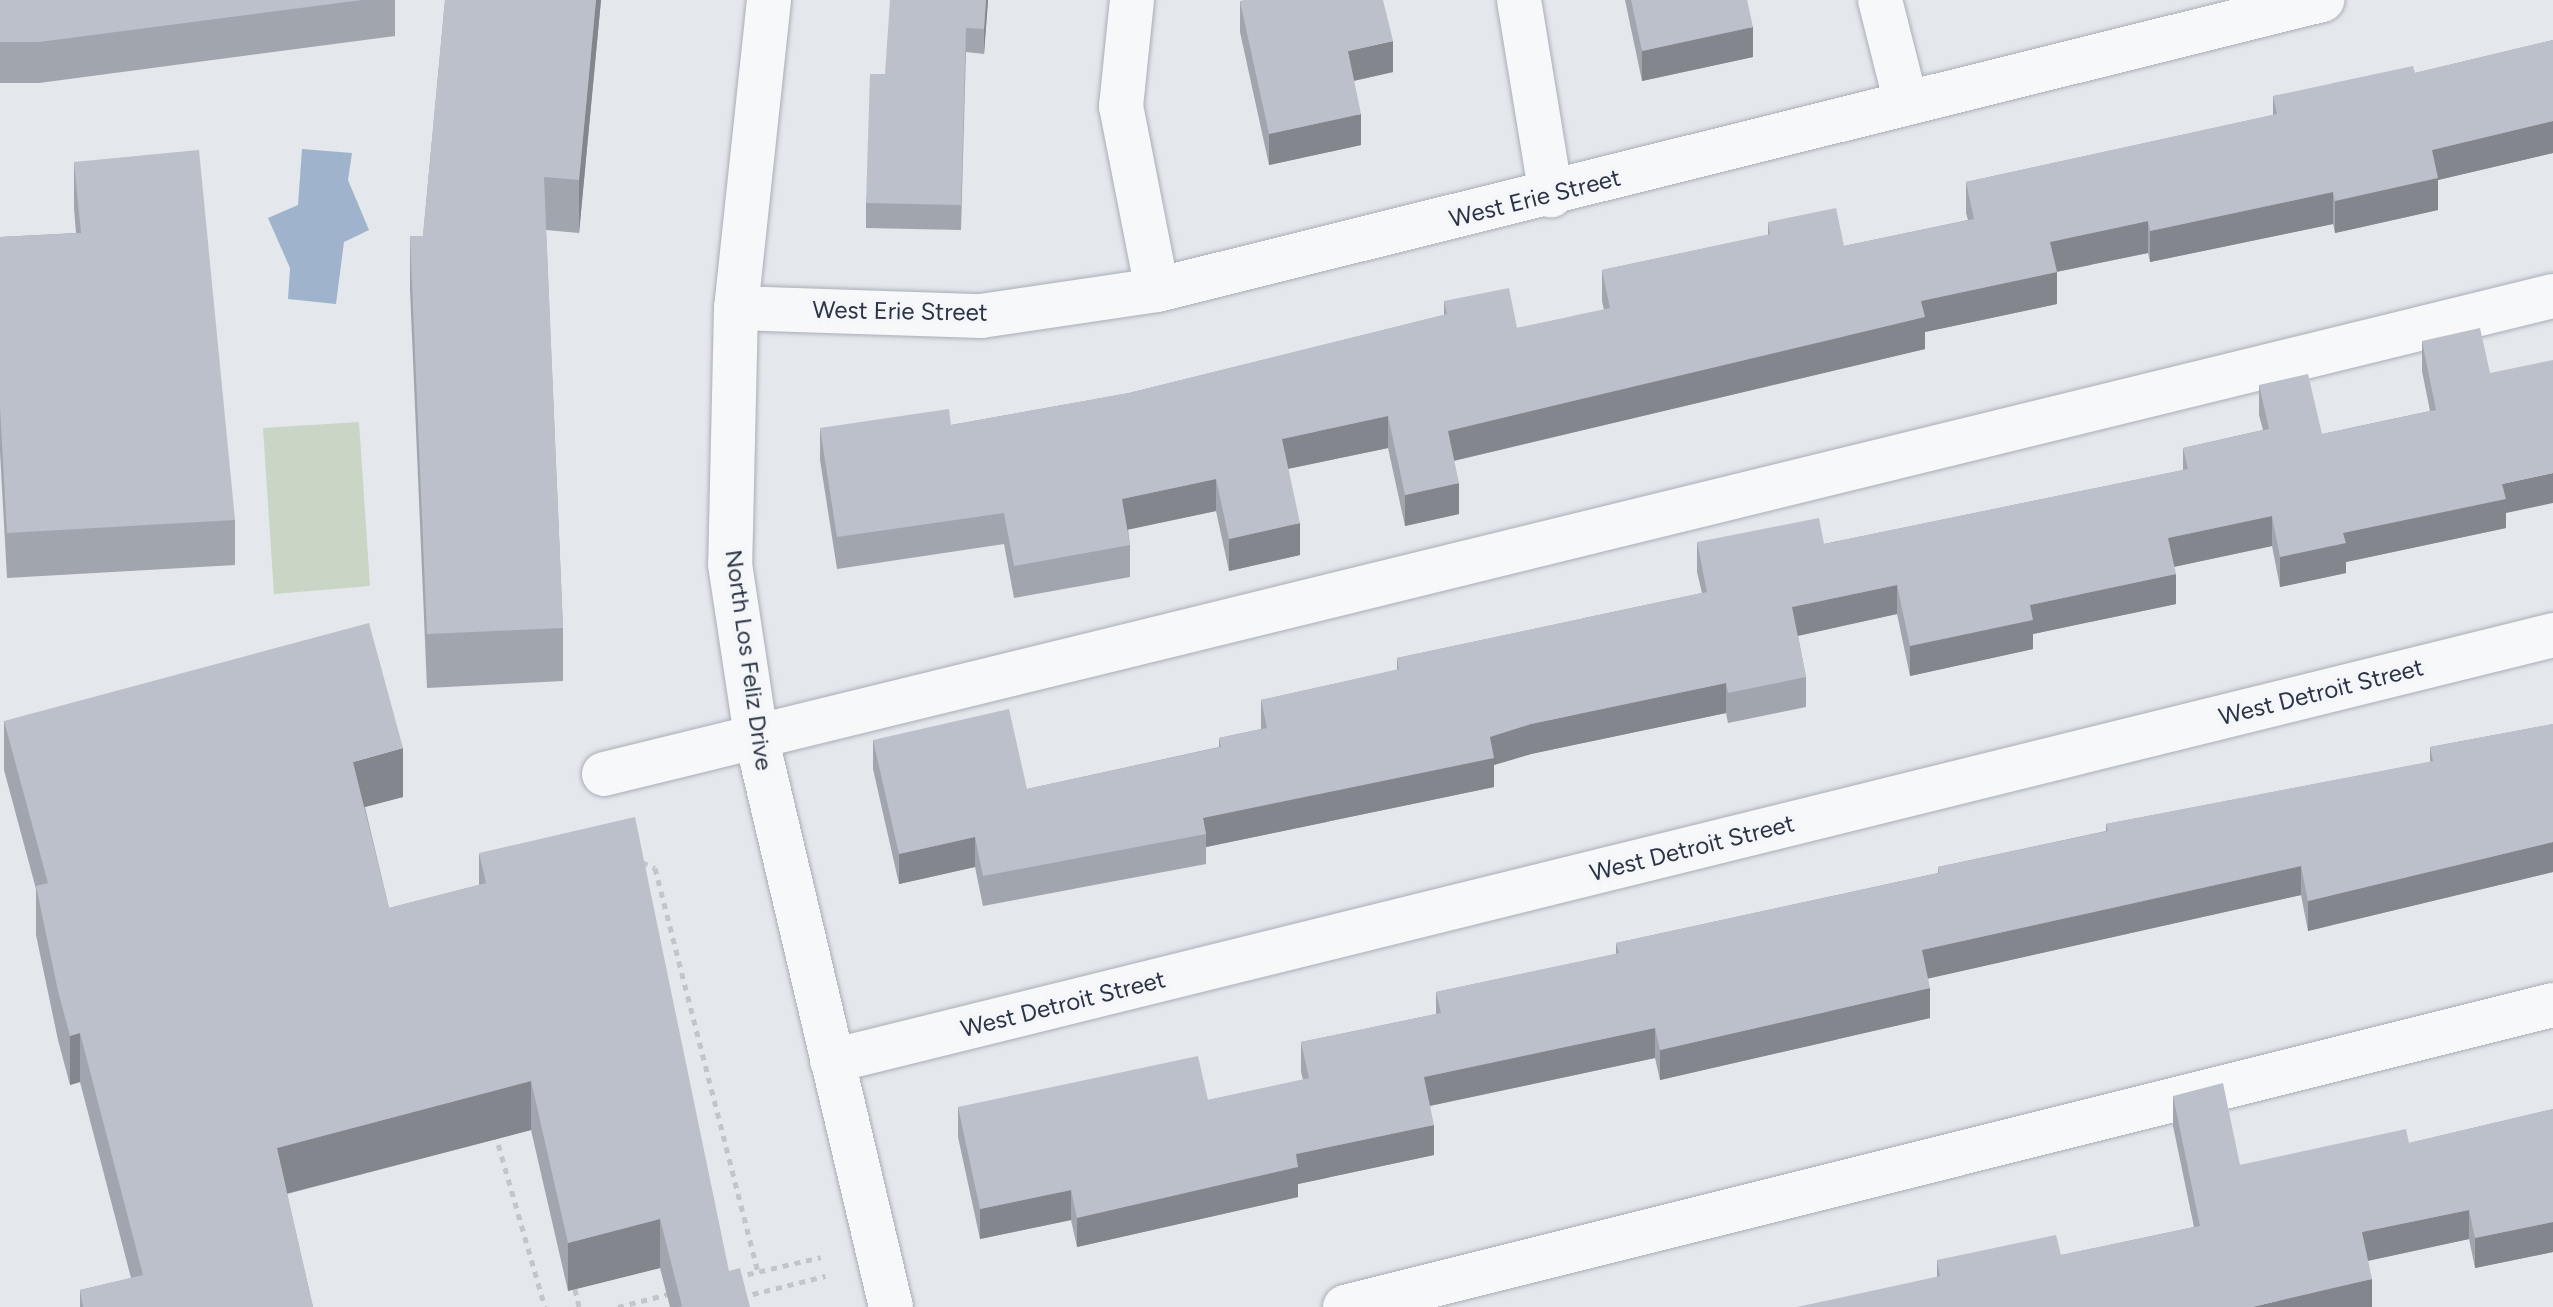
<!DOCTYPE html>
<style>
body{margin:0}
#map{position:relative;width:2553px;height:1307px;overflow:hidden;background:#e4e7ec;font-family:Figtree,sans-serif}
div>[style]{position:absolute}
.green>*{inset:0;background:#c9d6c5}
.water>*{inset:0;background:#9fb4cc}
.path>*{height:5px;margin-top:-2.5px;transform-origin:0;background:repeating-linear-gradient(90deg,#c2c5cb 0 6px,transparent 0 12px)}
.roads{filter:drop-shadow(0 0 2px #a9aeb7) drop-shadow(0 0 2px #a9aeb7)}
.minor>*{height:44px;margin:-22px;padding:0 22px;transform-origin:22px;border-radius:22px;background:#f7f8fa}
.wall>*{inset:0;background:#a1a5ae}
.shaded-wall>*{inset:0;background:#83868d}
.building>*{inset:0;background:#bbc0ca}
span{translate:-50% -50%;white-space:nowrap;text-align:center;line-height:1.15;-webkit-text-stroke:8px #f4f6f9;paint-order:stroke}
.street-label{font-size:24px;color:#2b3445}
</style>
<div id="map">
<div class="green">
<div style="clip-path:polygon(359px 422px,370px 586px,274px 594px,263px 428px)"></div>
</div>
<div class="water">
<div style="clip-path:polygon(302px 149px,352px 153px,348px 180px,369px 230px,344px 242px,336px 304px,288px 299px,290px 268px,268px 218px,298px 205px)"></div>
</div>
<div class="path">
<div style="left:642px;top:862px;width:14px;rotate:25deg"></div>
<div style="left:655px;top:868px;width:417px;rotate:75.7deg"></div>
<div style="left:495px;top:1133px;width:181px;rotate:74deg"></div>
<div style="left:736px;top:1277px;width:87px;rotate:-13.2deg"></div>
<div style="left:575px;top:1289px;width:18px;rotate:77deg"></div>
<div style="left:741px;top:1297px;width:87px;rotate:-14deg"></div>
<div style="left:618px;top:1307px;width:56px;rotate:-14.5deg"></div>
</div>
<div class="roads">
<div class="minor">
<div style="left:769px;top:0;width:310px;rotate:96.1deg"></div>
<div style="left:736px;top:308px;width:256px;rotate:91.3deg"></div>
<div style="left:730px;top:564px;width:174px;rotate:81.4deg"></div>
<div style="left:756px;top:736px;width:587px;rotate:76.7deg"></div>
<div style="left:1132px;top:0;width:107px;rotate:95.9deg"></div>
<div style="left:1121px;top:106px;width:187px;rotate:78.9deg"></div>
<div style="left:1519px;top:0;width:198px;rotate:80.7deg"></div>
<div style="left:1880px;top:0;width:106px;rotate:75.8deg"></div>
<div style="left:736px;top:308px;width:245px;rotate:1.9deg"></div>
<div style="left:981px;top:316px;width:178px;rotate:-8.4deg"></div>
<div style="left:1157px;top:290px;width:1201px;rotate:-13.98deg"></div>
<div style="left:604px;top:774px;width:2007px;rotate:-13.78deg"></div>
<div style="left:832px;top:1061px;width:1773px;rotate:-13.9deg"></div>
<div style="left:1345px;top:1307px;width:1245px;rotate:-14.04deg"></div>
</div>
</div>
<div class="wall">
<div style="clip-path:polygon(0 0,395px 0,395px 36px,39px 83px,0 83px)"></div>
<div style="clip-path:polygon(445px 0,601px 0,579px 233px,546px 230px,563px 628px,563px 681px,427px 688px,410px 290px,410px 236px,423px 236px)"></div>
<div style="clip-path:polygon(988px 0,984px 54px,966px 52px,961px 230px,866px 228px,866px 203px,885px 74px)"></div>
<div style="clip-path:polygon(1625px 0,1747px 0,1753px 57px,1642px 81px)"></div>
<div style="clip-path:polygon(1240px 1px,1393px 72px,1354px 81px,1361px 145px,1269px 165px,1240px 32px)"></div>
<div style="clip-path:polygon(2553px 40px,2553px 153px,2438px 180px,2438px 210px,2335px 233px,2333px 224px,2150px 262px,2148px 253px,2057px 272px,2057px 304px,1925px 332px,1925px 349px,1454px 461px,1459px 514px,1405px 526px,1388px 448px,1288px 469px,1300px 555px,1229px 571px,1216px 511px,1128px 529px,1130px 545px,1130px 577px,1014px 598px,1004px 544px,837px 569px,820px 460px,820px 428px,951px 425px,1129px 393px,1444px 315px,1444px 301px,1517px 328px,1604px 310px,1602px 301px,1602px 270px,1768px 235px,1768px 222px,1844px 246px,1968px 220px,1966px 213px,1966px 182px,2273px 115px,2273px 96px,2415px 73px)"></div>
<div style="clip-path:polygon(74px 162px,235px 520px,235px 565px,7px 578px,0 452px,0 237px,76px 233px,74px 208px)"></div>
<div style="clip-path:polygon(2422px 341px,2506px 513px,2506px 528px,2346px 562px,2346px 573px,2280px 587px,2272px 546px,2174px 567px,2176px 604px,2033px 634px,2033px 649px,1910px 676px,1897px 614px,1798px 636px,1806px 677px,1806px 707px,1728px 723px,1726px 713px,1531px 754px,1494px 765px,1494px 787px,1206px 847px,1206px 864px,983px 906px,975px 867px,899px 884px,873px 769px,873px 740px,1027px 789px,1219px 747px,1219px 738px,1261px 729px,1261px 700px,1397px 670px,1397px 658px,1702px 593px,1697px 572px,1697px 542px,1824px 544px,2183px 470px,2183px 448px,2263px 430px,2259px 415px,2259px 385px,2322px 434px,2430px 411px,2422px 371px)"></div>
<div style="clip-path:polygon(4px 721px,403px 797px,365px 807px,389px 908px,479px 885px,479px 853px,750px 1307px,670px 1307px,660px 1268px,568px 1291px,531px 1130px,287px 1194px,313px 1307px,80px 1307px,80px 1290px,131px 1278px,80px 1082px,70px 1085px,58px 1040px,36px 935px,36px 889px,4px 770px)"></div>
<div style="clip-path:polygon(2553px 724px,2553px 872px,2308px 931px,2301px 895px,1928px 978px,1930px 1018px,1660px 1080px,1655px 1058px,1430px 1106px,1434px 1155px,1298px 1184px,1298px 1197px,1077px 1247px,1071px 1220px,980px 1239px,958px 1137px,958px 1107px,1208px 1100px,1303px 1080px,1301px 1072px,1301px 1042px,1436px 1014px,1436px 992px,1616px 954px,1616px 943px,1938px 873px,1938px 867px,2106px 831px,2106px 824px,2430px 762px,2430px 747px)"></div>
<div style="clip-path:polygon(2173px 1096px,2240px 1165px,2409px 1143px,2553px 1109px,2553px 1252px,2475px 1268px,2469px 1239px,2368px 1261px,2372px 1307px,1937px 1277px,1937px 1260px,2061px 1255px,2194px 1227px,2173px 1126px)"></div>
</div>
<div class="shaded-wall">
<div style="clip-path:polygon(596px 0,601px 0,579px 233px,579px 180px)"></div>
<div style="clip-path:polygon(986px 0,988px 0,984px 54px,984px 29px)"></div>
<div style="clip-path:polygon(1753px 27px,1753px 57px,1642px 81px,1642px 51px)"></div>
<div style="clip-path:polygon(1393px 41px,1393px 72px,1348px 82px,1348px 51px)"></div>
<div style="clip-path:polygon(1361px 114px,1361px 145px,1269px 165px,1269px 134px)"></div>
<div style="clip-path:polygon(2553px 121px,2553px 153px,2438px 180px,2438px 210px,2335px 233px,2335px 201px,2432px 150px)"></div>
<div style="clip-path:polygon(2333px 192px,2333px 224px,2150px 262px,2150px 231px)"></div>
<div style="clip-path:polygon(2148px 221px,2148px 253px,2050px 273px,2050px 242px)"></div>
<div style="clip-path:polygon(2057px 272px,2057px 304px,1925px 332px,1925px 349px,1448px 462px,1448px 431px,1921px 301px)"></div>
<div style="clip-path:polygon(1388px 416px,1388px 448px,1282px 470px,1282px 439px)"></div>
<div style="clip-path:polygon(2553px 473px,2553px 503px,2506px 513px,2506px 528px,2346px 562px,2346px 573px,2280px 587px,2280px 557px,2343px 533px,2502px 484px)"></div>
<div style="clip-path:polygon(1216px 479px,1216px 511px,1122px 531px,1122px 499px)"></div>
<div style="clip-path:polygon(1459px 483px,1459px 514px,1405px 526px,1405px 495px)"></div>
<div style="clip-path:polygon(2272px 516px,2272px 546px,2168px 568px,2168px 538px)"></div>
<div style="clip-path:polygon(1300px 523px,1300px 555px,1229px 571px,1229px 539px)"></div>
<div style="clip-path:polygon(2176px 574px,2176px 604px,2033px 634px,2033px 649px,1910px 676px,1910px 646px,2030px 605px)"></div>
<div style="clip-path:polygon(1897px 585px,1897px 614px,1792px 637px,1792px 607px)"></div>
<div style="clip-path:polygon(1726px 683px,1726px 713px,1531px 754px,1494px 765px,1494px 787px,1206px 847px,1206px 834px,1203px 818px,1531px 724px)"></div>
<div style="clip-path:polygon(403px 748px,403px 797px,353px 810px,353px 762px)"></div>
<div style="clip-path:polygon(975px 837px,975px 867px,899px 884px,899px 854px)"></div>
<div style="clip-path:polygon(2553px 842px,2553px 872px,2308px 931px,2308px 901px)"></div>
<div style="clip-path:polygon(2301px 866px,2301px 895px,1922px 980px,1922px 950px)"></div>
<div style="clip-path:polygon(1930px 988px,1930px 1018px,1660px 1080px,1660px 1050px)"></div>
<div style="clip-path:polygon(1655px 1028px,1655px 1058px,1424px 1107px,1424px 1077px)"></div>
<div style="clip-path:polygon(80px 1033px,80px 1082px,70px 1085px,70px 1036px)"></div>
<div style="clip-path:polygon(531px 1081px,531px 1130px,277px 1196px,277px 1148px)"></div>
<div style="clip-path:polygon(1434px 1125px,1434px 1155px,1298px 1184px,1298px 1197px,1077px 1247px,1077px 1218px,1296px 1154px)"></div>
<div style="clip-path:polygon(1071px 1190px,1071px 1220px,980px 1239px,980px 1209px)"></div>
<div style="clip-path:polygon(2469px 1210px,2469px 1239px,2362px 1262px,2362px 1232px)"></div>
<div style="clip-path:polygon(660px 1219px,660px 1268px,568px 1291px,568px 1243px)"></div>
<div style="clip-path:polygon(2553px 1222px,2553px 1252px,2475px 1268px,2475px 1238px)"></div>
<div style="clip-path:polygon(2372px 1279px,2372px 1307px,2252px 1307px)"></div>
</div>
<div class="building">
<div style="clip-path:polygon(0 0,362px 0,39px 42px,0 42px)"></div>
<div style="clip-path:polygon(445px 0,596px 0,579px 180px,544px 177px,563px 628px,427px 634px,410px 236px,423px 236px)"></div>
<div style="clip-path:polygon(890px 0,986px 0,984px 29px,966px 28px,961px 205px,866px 203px,870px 74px,885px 74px)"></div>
<div style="clip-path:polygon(1244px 0,1383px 0,1393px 41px,1348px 51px,1361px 114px,1269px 134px,1240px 1px)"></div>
<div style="clip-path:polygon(1631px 0,1747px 0,1753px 27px,1642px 51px)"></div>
<div style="clip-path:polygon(2553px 40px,2553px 121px,2432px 150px,2438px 178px,2335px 201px,2333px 192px,2150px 231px,2148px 221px,2050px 242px,2057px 272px,1921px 301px,1925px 317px,1448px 431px,1459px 483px,1405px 495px,1388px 416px,1282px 439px,1300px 523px,1229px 539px,1216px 479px,1122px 499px,1130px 545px,1014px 566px,1004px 513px,837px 537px,820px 428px,949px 409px,951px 425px,1129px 393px,1447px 314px,1444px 301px,1509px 288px,1517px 328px,1610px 308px,1602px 270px,1770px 234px,1768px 222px,1836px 208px,1844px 246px,1974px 219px,1966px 182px,2277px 114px,2273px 96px,2413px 66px,2415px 73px)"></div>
<div style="clip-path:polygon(199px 150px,235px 520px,7px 533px,0 407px,0 237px,81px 233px,74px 162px)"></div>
<div style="clip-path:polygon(2480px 328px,2490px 373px,2553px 360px,2553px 473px,2502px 484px,2506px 499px,2343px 533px,2346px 543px,2280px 557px,2272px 516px,2168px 538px,2176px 574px,2030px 605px,2033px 620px,1910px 646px,1897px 585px,1792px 607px,1806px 677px,1728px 693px,1726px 683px,1531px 724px,1490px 737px,1494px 758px,1203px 818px,1206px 834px,983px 876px,975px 837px,899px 854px,873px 740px,1009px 709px,1027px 789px,1221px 747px,1219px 738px,1267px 728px,1261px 700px,1399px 669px,1397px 658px,1707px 592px,1697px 542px,1819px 518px,1824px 544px,2188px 469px,2183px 448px,2269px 429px,2259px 385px,2308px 374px,2322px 434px,2436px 410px,2422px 341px)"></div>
<div style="clip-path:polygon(369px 623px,403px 748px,353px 762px,389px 908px,486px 883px,479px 853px,635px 817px,729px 1271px,740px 1268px,750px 1307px,679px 1307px,682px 1306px,660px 1219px,568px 1243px,531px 1081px,277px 1148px,313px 1307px,83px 1307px,80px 1290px,143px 1275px,80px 1033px,70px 1036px,58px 991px,36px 886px,48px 883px,4px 721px)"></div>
<div style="clip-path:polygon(2553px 724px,2553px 842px,2308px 901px,2301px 866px,1922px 950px,1930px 988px,1660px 1050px,1655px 1028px,1424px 1077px,1434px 1125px,1296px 1154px,1298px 1167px,1077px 1218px,1071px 1190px,980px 1209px,958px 1107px,1198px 1056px,1208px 1100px,1309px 1078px,1301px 1042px,1441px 1013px,1436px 992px,1619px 953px,1616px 943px,1939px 873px,1938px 867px,2108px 831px,2106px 824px,2433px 761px,2430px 747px)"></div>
<div style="clip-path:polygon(2223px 1083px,2240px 1165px,2406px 1129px,2409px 1143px,2553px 1109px,2553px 1222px,2475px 1238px,2469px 1210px,2362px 1232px,2372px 1279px,2252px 1307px,1797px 1307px,1940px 1276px,1937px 1260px,2056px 1235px,2061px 1255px,2200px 1226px,2173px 1096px)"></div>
</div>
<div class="street-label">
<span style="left:1535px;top:198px;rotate:-14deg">West Erie Street</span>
<span style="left:900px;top:311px;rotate:1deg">West Erie Street</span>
<span style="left:749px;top:660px;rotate:82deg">North Los Feliz Drive</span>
<span style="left:2321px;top:692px;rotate:-14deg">West Detroit Street</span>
<span style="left:1692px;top:848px;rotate:-14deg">West Detroit Street</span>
<span style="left:1063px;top:1004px;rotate:-14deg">West Detroit Street</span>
</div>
</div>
